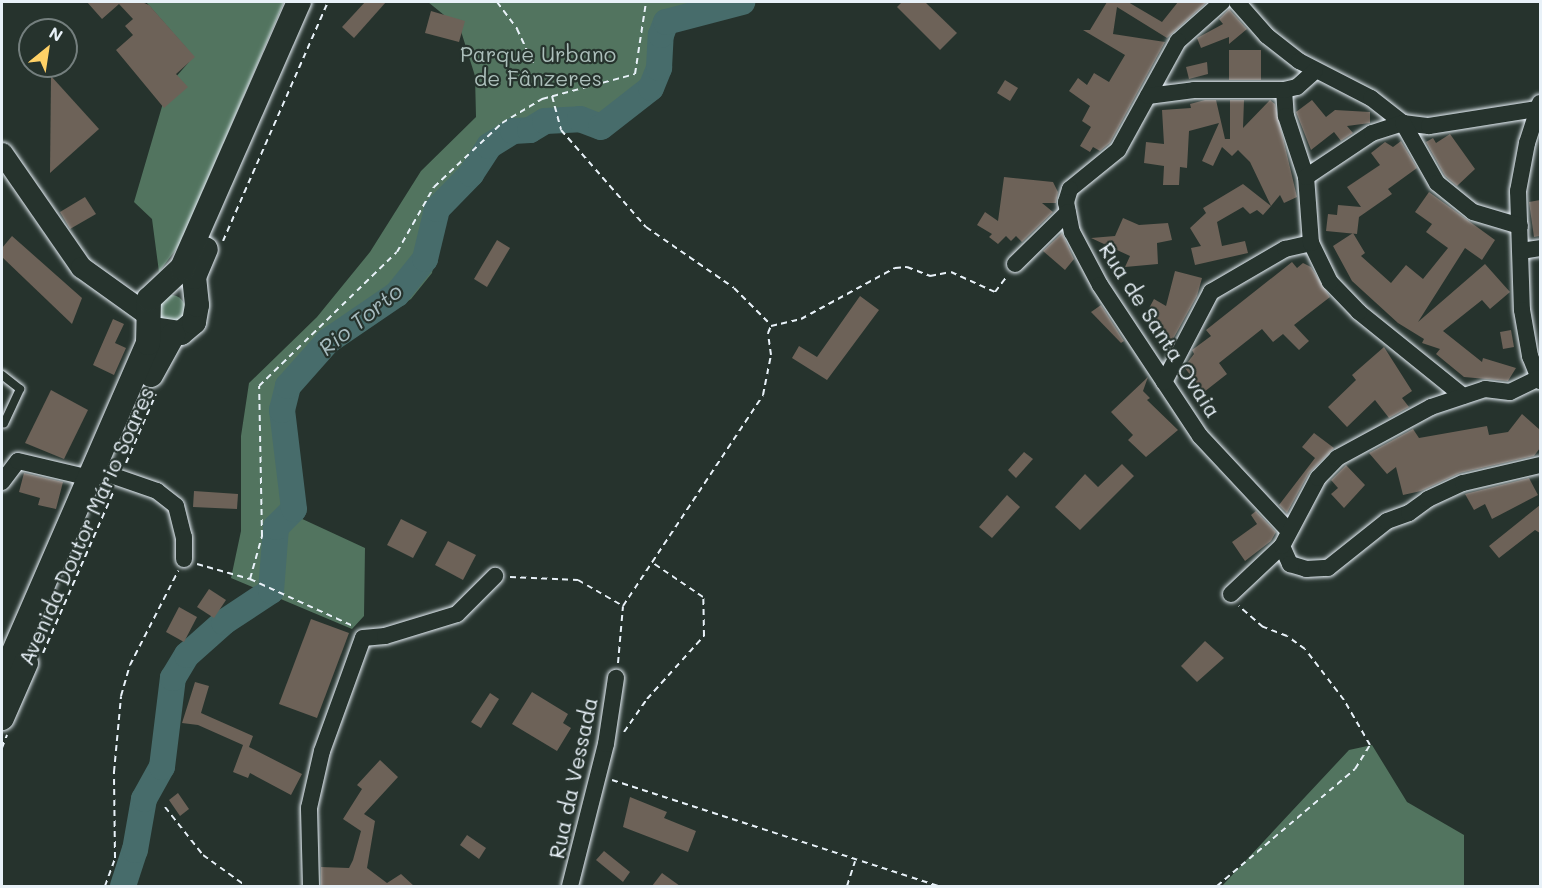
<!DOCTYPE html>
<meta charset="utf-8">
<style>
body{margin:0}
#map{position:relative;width:1542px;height:888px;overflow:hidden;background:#26332d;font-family:Mali,sans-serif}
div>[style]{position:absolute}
.green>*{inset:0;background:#52745f}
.round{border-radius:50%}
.river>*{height:26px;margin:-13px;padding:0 13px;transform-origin:13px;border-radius:13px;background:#476c6b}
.building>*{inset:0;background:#6d6258}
.path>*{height:2px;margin-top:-1px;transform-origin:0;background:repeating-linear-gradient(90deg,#e8f1f8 0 6px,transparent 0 10.5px)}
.roads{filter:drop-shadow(0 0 2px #e8f1f8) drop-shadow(0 0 2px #e8f1f8)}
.service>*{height:8px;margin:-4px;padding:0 4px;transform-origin:4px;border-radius:4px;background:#26332d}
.minor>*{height:16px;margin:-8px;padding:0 8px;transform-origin:8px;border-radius:8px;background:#26332d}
.tertiary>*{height:21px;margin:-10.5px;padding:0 10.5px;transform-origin:10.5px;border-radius:10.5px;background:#26332d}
.secondary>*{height:24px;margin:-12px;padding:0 12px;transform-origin:12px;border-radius:12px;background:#26332d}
span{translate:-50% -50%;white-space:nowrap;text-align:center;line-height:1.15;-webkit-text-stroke:4.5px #26332d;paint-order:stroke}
.park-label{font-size:21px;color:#acbfbb}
.street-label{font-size:21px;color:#e8f1f8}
.water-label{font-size:22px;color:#a8bcc0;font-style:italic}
.frame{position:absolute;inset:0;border:3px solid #e8f1f8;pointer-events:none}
.north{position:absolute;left:18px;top:18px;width:60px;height:60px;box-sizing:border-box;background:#26332d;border:2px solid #747f7e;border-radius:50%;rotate:30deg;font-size:16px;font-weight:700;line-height:24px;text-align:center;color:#e8f1f8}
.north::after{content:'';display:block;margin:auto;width:21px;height:27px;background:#ffd166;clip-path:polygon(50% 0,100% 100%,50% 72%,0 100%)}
</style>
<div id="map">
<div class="green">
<div style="clip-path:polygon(146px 2px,284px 2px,180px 244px,159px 272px,152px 219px,134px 202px,168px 86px,189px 62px,188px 50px)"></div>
<div style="clip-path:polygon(428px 2px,715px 2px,661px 16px,652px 66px,643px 85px,599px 117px,532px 133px,502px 147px,457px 196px,438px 235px,432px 273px,411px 299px,341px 344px,297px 387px,292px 420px,298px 517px,365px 548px,364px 616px,352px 629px,231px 578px,241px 531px,241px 436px,249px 383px,317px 317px,370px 252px,421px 171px,476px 117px,475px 76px,460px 28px)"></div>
<div class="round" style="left:157px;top:295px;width:28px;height:28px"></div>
<div style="clip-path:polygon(1372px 745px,1407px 802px,1464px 835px,1464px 886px,1222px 886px,1349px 750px)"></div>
</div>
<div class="river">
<div style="left:123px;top:886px;width:38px;rotate:-72deg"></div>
<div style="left:135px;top:850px;width:52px;rotate:-80deg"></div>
<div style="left:144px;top:799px;width:37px;rotate:-61deg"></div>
<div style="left:162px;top:767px;width:90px;rotate:-83deg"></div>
<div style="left:173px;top:678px;width:27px;rotate:-59deg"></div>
<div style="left:187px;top:655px;width:50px;rotate:-41.7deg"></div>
<div style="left:224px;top:622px;width:56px;rotate:-33.4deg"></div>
<div style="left:271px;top:591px;width:64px;rotate:-85.5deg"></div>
<div style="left:276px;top:527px;width:25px;rotate:-45deg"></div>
<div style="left:294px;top:509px;width:100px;rotate:-96.9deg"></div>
<div style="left:282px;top:410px;width:25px;rotate:-76deg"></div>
<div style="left:288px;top:386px;width:60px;rotate:-48.4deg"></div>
<div style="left:328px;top:341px;width:83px;rotate:-34.3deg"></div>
<div style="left:397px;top:294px;width:45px;rotate:-51.3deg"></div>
<div style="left:425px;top:259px;width:51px;rotate:-76.5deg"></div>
<div style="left:437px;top:209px;width:49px;rotate:-45.8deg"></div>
<div style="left:471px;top:174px;width:33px;rotate:-57deg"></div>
<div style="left:489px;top:146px;width:28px;rotate:-32deg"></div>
<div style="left:513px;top:131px;width:17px;rotate:-3deg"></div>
<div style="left:530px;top:130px;width:17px;rotate:-31deg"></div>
<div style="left:545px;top:121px;width:35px;rotate:-3deg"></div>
<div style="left:580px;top:119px;width:22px;rotate:21deg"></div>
<div style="left:601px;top:127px;width:63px;rotate:-38deg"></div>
<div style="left:651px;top:88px;width:22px;rotate:-68deg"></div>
<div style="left:659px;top:68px;width:33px;rotate:-87deg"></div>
<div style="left:661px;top:35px;width:14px;rotate:-69deg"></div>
<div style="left:666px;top:22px;width:79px;rotate:-14.7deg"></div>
</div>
<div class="building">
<div style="clip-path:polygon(87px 2px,142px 2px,149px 5px,195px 57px,176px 74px,188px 87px,164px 108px,116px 50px,133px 35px,125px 26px,133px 19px,119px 4px,102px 19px)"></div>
<div style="clip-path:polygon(365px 2px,386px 2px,354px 38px,342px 27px)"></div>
<div style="clip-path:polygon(902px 2px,925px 2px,957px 33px,940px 50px,897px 7px)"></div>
<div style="clip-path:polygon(1107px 2px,1128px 2px,1162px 22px,1178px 2px,1207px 2px,1167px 38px,1117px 7px,1113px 34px,1165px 42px,1110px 143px,1100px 151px,1093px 147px,1090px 152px,1080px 146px,1091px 127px,1082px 121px,1090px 106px,1069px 91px,1078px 78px,1087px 85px,1094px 73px,1109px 82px,1125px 55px,1083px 30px,1090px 30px)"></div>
<div style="clip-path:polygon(1229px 9px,1247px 29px,1229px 44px,1229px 37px,1201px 48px,1197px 38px,1223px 24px,1219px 19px)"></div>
<div style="clip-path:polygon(431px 11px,465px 21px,459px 42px,425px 33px)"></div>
<div style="clip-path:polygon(1229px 50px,1261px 50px,1261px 80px,1229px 80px)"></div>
<div style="clip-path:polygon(1207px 62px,1208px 74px,1189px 79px,1186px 67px)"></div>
<div style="clip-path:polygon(51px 76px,99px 129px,50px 173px)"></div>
<div style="clip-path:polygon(1005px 80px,1018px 88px,1010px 101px,997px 93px)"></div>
<div style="clip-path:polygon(1205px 100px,1216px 100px,1225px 139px,1230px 139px,1230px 100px,1244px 100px,1243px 128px,1270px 100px,1275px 104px,1297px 197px,1284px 203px,1280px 195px,1271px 206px,1250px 162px,1238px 150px,1232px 156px,1222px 147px,1213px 166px,1202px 161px,1219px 123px,1189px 131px,1187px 168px,1180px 167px,1179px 185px,1163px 185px,1164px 166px,1144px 163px,1146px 142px,1164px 144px,1162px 110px,1191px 108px,1190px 104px)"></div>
<div style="clip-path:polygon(1312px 100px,1326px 117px,1335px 110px,1370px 112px,1370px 123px,1347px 126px,1353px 133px,1341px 141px,1334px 132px,1311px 150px,1296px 112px)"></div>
<div style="clip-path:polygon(1450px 134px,1475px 169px,1457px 186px,1445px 176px,1426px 142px,1433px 138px,1436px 143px)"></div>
<div style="clip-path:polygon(1401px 141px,1417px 168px,1388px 189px,1392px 194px,1359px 217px,1357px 234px,1326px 231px,1328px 214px,1337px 215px,1338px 205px,1361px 207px,1347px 187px,1380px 165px,1371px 153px,1385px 142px,1393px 147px)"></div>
<div style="clip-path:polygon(1004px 177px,1053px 182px,1058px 192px,1056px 203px,1042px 203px,1053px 212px,1022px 242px,1016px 236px,1011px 241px,1006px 236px,998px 244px,989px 237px,992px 234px,977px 225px,985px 212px,998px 221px)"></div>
<div style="clip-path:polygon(1243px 184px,1271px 206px,1263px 215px,1257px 210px,1250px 214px,1243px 207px,1217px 222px,1222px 246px,1245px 241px,1248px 253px,1195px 265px,1191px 248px,1201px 246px,1190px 228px,1206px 213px,1203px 208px)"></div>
<div style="clip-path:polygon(1429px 192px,1495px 240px,1482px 260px,1465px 248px,1418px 322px,1485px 264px,1510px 292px,1490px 309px,1482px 300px,1443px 331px,1482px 362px,1483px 358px,1516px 368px,1508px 381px,1464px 377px,1436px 354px,1440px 349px,1422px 343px,1424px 339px,1398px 323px,1352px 281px,1333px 246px,1353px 233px,1365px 253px,1361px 256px,1391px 283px,1406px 265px,1423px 279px,1448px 248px,1426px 232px,1432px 224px,1415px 212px)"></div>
<div style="clip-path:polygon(85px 197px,96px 214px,70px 229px,60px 212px)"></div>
<div style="clip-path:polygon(1540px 200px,1540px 236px,1534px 237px,1529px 202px)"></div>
<div style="clip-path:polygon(1123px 218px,1139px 225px,1168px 223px,1172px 240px,1157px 243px,1158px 264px,1125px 267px,1130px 256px,1091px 238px,1115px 236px)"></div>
<div style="clip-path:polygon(1062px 233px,1074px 259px,1065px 270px,1043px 251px)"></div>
<div style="clip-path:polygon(12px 236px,82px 298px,72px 324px,2px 257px,2px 248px)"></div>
<div style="clip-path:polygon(497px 240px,510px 248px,487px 287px,474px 279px)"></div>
<div style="clip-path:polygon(1292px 262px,1297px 268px,1303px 263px,1311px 267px,1330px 297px,1294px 325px,1309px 341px,1299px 350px,1283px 334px,1273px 342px,1262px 329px,1219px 363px,1227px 374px,1204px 392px,1184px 367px,1194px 354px,1192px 350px,1211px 336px,1206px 330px)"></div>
<div style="clip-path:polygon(1175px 271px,1202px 278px,1197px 296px,1172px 341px,1154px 331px,1159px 321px,1146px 314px,1154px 299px,1166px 306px)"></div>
<div style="clip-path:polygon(860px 296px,879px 310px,827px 380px,792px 358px,799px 346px,817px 357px)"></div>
<div style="clip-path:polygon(1101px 305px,1124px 341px,1121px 343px,1091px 312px)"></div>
<div style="clip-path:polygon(113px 319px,124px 324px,115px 343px,126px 348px,114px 375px,93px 365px)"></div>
<div style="clip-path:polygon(1511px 330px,1514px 347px,1503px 349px,1500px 332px)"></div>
<div style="clip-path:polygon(1384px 347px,1412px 391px,1402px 398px,1409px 407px,1389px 418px,1375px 400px,1347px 427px,1328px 407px,1356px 380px,1352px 375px)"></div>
<div style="clip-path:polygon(1148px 377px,1143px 391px,1150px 398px,1147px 400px,1178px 430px,1146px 457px,1128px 440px,1133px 435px,1111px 412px)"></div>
<div style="clip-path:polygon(51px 390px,88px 410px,64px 459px,25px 443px)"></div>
<div style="clip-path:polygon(1522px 414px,1540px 430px,1540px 448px,1534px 456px,1460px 473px,1421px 491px,1403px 495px,1396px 467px,1387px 474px,1369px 453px,1413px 429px,1419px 438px,1487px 426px,1489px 435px,1508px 432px)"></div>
<div style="clip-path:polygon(1314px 433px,1334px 448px,1309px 473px,1287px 513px,1279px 505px,1315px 458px,1302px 447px)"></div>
<div style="clip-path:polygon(1024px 452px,1033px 459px,1016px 478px,1008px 470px)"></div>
<div style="clip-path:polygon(1122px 464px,1134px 476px,1080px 530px,1055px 507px,1085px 474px,1098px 487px)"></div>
<div style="clip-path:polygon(1346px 465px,1365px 485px,1344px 508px,1331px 494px,1338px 488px,1331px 480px)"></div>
<div style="clip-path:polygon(24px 473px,63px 482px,56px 509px,38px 505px,40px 498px,19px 492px)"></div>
<div style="clip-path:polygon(1529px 478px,1538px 495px,1492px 519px,1485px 504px,1474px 510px,1465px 494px)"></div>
<div style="clip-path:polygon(194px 491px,238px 494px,237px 509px,193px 507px)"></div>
<div style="clip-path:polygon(1007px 495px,1020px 507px,992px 538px,979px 527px)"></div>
<div style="clip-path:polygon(1540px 505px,1540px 533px,1535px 530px,1499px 558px,1489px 546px)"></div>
<div style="clip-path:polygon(1256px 511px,1276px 532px,1271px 541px,1245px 561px,1232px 542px,1257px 524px,1251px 515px)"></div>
<div style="clip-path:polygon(401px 519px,427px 532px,413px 558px,387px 545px)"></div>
<div style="clip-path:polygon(448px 541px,476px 555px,463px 580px,435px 565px)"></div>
<div style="clip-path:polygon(209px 589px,226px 600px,214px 618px,197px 607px)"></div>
<div style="clip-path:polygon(179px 607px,197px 617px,184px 642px,166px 632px)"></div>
<div style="clip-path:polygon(311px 619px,349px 633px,317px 718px,279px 704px)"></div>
<div style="clip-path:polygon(1205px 641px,1224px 658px,1197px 682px,1181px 666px)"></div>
<div style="clip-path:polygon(195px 682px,209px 686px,201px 713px,253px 736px,249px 747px,302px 774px,291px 795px,250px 773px,248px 778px,233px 772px,243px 745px,198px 725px,182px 723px)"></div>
<div style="clip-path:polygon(532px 692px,568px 714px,563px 723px,571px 728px,557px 751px,512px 724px)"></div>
<div style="clip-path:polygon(490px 693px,499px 699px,481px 728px,471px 722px)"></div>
<div style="clip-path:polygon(380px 760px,398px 777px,364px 814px,375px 821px,367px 868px,387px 883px,401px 874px,414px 886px,321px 886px,321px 867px,349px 868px,353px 860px,361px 831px,343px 819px,362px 789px,357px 785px)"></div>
<div style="clip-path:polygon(178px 793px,189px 809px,180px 816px,169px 800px)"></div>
<div style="clip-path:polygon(630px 797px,667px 812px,664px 818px,696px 831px,688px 852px,623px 827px)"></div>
<div style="clip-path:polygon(467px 835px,486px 848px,479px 859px,460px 845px)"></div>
<div style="clip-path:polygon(604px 851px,630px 872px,623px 882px,596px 860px)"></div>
<div style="clip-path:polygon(662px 873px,680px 886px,652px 886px)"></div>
</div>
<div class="path">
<div style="left:497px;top:2px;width:34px;rotate:53deg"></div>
<div style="left:517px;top:29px;width:38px;rotate:65deg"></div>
<div style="left:552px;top:96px;width:35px;rotate:75deg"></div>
<div style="left:561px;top:130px;width:129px;rotate:48.8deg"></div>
<div style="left:646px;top:227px;width:107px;rotate:34.7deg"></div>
<div style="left:734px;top:288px;width:52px;rotate:45deg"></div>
<div style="left:223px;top:241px;width:261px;rotate:-66.3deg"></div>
<div style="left:126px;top:463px;width:75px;rotate:-66.5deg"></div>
<div style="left:197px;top:564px;width:55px;rotate:15.8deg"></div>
<div style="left:250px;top:579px;width:113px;rotate:24.5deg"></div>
<div style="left:510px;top:577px;width:68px;rotate:2.5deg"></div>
<div style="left:578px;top:580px;width:52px;rotate:30deg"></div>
<div style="left:250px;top:579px;width:45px;rotate:-74.4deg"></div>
<div style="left:262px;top:536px;width:150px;rotate:-91.1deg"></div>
<div style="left:259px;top:386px;width:192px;rotate:-44.2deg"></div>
<div style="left:397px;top:252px;width:75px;rotate:-60.4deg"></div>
<div style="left:434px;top:187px;width:93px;rotate:-43.3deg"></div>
<div style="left:502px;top:123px;width:47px;rotate:-31deg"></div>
<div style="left:542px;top:99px;width:96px;rotate:-15deg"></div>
<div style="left:635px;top:74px;width:73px;rotate:-81.3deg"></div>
<div style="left:43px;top:653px;width:175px;rotate:-66.4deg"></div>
<div style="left:618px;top:663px;width:57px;rotate:-85deg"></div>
<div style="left:623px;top:606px;width:253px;rotate:-56.4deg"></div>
<div style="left:763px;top:395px;width:41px;rotate:-78.7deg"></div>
<div style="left:771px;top:355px;width:22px;rotate:-98deg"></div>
<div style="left:768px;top:333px;width:8px;rotate:-67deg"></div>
<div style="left:771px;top:326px;width:31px;rotate:-13deg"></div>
<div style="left:801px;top:319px;width:107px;rotate:-28.5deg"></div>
<div style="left:895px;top:268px;width:12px;rotate:-5deg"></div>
<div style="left:907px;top:267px;width:25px;rotate:21deg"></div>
<div style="left:930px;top:276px;width:21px;rotate:-11deg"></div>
<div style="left:951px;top:272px;width:48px;rotate:24.4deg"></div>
<div style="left:995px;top:292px;width:20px;rotate:-53deg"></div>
<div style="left:624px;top:732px;width:40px;rotate:-55.1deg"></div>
<div style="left:647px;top:699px;width:85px;rotate:-47.9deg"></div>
<div style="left:704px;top:636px;width:39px;rotate:-91deg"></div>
<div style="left:703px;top:597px;width:60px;rotate:-145.8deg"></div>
<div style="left:2px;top:748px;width:14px;rotate:-69deg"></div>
<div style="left:612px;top:780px;width:343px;rotate:18deg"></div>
<div style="left:165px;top:807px;width:61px;rotate:51.6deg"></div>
<div style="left:203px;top:855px;width:53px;rotate:35.8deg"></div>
<div style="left:105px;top:886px;width:30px;rotate:-70deg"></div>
<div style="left:115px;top:858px;width:86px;rotate:-90.7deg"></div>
<div style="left:114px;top:772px;width:76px;rotate:-84.7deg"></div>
<div style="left:121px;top:696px;width:32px;rotate:-74deg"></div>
<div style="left:130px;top:665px;width:106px;rotate:-62.9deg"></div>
<div style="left:847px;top:886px;width:26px;rotate:-72deg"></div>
<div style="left:1217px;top:886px;width:181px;rotate:-40.3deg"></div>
<div style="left:1355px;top:769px;width:28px;rotate:-58deg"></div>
<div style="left:1370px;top:745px;width:52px;rotate:-120deg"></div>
<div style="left:1344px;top:700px;width:64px;rotate:-127.4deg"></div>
<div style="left:1305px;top:649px;width:22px;rotate:-144deg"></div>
<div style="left:1287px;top:636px;width:26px;rotate:-159deg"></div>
<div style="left:1263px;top:627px;width:32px;rotate:-139deg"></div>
</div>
<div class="roads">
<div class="service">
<div style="left:2px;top:375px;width:23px;rotate:38deg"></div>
<div style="left:20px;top:389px;width:38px;rotate:115deg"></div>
</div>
<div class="minor">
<div style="left:1222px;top:2px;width:59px;rotate:138.4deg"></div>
<div style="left:1178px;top:41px;width:124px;rotate:118.8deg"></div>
<div style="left:1118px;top:150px;width:62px;rotate:140.9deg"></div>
<div style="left:1070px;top:189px;width:14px;rotate:107deg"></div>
<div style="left:1066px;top:202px;width:31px;rotate:79deg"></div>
<div style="left:1072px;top:232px;width:60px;rotate:62.2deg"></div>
<div style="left:1100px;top:285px;width:181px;rotate:56.5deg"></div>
<div style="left:1200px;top:436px;width:129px;rotate:46.9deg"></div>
<div style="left:1237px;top:2px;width:45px;rotate:48.6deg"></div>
<div style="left:1267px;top:36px;width:41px;rotate:38deg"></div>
<div style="left:1299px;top:61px;width:81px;rotate:27.2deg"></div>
<div style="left:1371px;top:98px;width:41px;rotate:38deg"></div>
<div style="left:1403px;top:123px;width:26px;rotate:7deg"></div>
<div style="left:1429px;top:126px;width:108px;rotate:-9deg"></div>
<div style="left:1284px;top:90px;width:26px;rotate:86deg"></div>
<div style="left:1286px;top:116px;width:64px;rotate:71.8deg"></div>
<div style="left:1148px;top:96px;width:46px;rotate:-7.4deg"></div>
<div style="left:1194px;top:90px;width:90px"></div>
<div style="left:1284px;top:90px;width:13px;rotate:-13deg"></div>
<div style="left:1297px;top:87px;width:24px;rotate:-42deg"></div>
<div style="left:1540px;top:103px;width:42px;rotate:108deg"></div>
<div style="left:1527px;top:143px;width:49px;rotate:100.6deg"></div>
<div style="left:1518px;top:191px;width:119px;rotate:88.1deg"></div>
<div style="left:1522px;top:310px;width:47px;rotate:80.1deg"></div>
<div style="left:1530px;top:356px;width:27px;rotate:68deg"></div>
<div style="left:1521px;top:251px;width:19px;rotate:-9deg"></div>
<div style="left:1015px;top:264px;width:74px;rotate:-44.5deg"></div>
<div style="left:1164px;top:382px;width:102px;rotate:-62.4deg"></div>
<div style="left:1211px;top:292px;width:86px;rotate:-30.2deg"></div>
<div style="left:1285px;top:249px;width:27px;rotate:-13deg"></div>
<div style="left:1463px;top:396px;width:134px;rotate:-141.1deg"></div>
<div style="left:1359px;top:312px;width:42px;rotate:-134deg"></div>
<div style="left:1330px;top:282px;width:43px;rotate:-116deg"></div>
<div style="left:1311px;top:243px;width:66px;rotate:-94.3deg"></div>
<div style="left:1306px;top:177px;width:79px;rotate:-33.7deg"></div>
<div style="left:1372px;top:133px;width:33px;rotate:-18deg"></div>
<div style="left:1403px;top:123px;width:69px;rotate:60.5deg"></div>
<div style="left:1437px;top:183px;width:46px;rotate:38.9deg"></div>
<div style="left:1473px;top:212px;width:49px;rotate:16.6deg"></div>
<div style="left:108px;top:474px;width:52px;rotate:19.1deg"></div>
<div style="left:157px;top:491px;width:24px;rotate:38deg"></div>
<div style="left:176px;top:506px;width:32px;rotate:76deg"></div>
<div style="left:184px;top:537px;width:22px;rotate:90deg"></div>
<div style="left:2px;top:482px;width:26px;rotate:-53deg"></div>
<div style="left:18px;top:461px;width:74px;rotate:13.3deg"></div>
<div style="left:1282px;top:546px;width:20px;rotate:66deg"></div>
<div style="left:1290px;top:564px;width:17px;rotate:17deg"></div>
<div style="left:1306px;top:569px;width:22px;rotate:-3deg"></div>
<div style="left:1328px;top:568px;width:75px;rotate:-38.5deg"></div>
<div style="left:1387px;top:521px;width:23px;rotate:-20deg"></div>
<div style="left:1409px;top:513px;width:24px;rotate:-36deg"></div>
<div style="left:1428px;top:499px;width:38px;rotate:-25deg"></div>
<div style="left:1463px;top:483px;width:79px;rotate:-13.2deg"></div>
<div style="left:1231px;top:594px;width:70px;rotate:-43.3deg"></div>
<div style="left:1282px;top:546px;width:77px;rotate:-62.1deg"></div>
<div style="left:1318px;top:478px;width:28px;rotate:-46deg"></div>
<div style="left:1337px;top:458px;width:107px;rotate:-28.5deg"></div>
<div style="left:1431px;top:407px;width:57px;rotate:-18.4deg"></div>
<div style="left:1485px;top:389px;width:25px;rotate:7deg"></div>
<div style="left:1510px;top:392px;width:32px;rotate:-26deg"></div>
<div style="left:311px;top:886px;width:78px;rotate:-91.5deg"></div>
<div style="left:309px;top:808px;width:58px;rotate:-77.2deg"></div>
<div style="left:322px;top:751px;width:120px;rotate:-70.1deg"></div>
<div style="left:363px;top:638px;width:22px;rotate:-5deg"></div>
<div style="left:385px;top:636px;width:75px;rotate:-17deg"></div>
<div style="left:457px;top:614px;width:54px;rotate:-45deg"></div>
<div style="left:570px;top:886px;width:146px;rotate:-75.8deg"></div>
<div style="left:606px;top:744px;width:67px;rotate:-81.4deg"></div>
</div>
<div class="tertiary">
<div style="left:2px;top:153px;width:139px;rotate:55.3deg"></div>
<div style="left:81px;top:267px;width:82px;rotate:35.6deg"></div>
</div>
<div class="secondary">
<div style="left:159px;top:330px;width:22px;rotate:8deg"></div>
<div style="left:181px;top:333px;width:17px;rotate:-40deg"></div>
<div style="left:194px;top:322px;width:17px;rotate:-80deg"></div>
<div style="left:197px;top:305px;width:28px;rotate:-96deg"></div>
<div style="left:194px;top:277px;width:30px;rotate:-67deg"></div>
<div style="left:151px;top:375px;width:46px;rotate:-61.2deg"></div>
<div style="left:2px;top:679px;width:366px;rotate:-66.5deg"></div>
<div style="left:148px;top:343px;width:44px;rotate:-88.7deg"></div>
<div style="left:149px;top:299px;width:45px;rotate:-43.2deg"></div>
<div style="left:182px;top:268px;width:291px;rotate:-66.3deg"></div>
<div style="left:2px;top:718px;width:60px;rotate:-66.4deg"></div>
</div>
</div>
<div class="park-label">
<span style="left:538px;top:66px">Parque Urbano<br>de Fânzeres</span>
</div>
<div class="street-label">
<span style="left:1160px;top:330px;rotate:57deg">Rua de Santa Ovaia</span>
<span style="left:86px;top:526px;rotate:-66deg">Avenida Doutor Mário Soares</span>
<span style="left:573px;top:778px;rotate:-78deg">Rua da Vessada</span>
</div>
<div class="water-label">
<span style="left:360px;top:319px;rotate:-39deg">Rio Torto</span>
</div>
<div class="frame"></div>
<div class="north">N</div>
</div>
